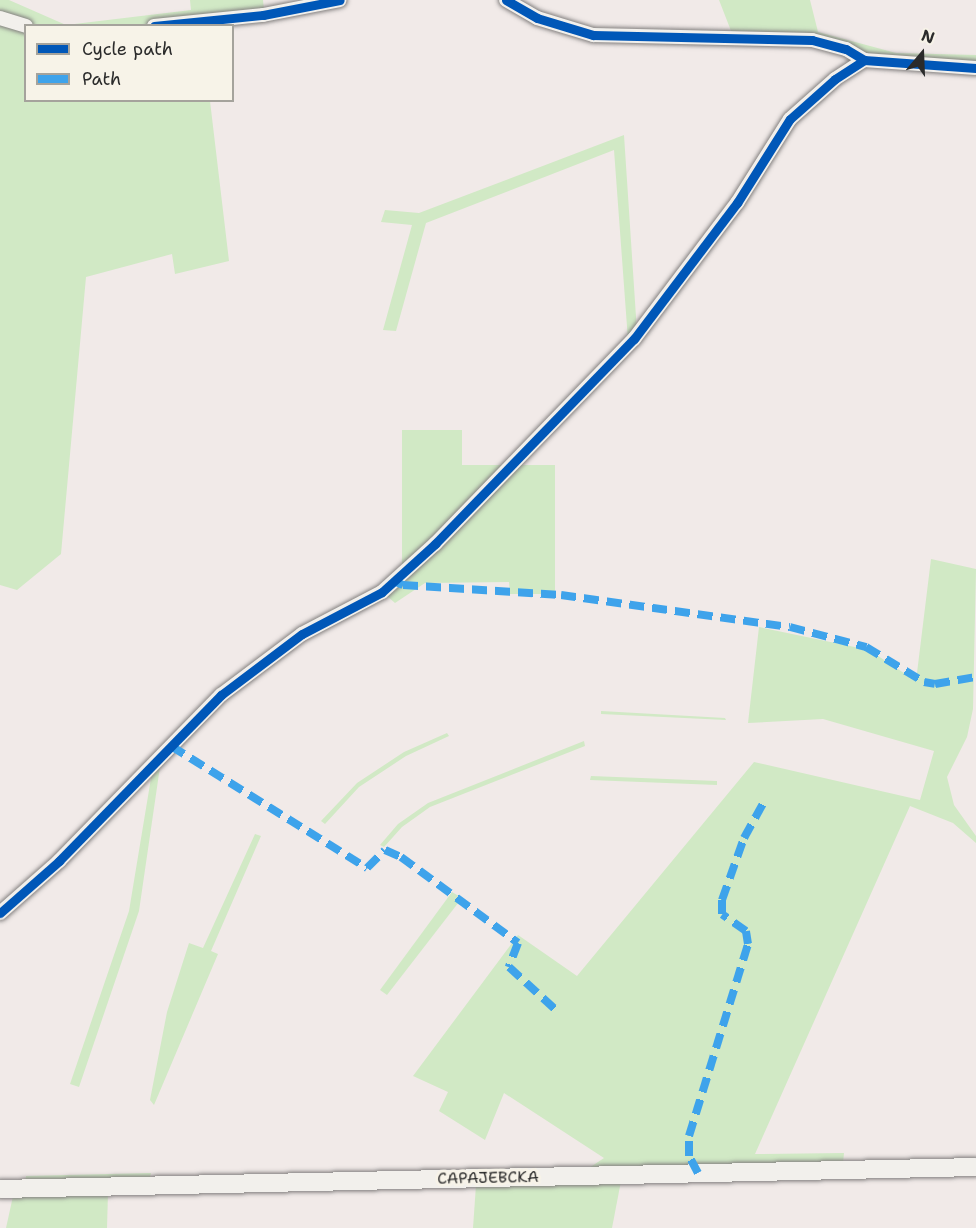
<!DOCTYPE html>
<meta charset="utf-8">
<style>
body{margin:0}
#map{position:relative;width:976px;height:1228px;overflow:hidden;background:#f1eae8;font-family:"Shantell Sans",sans-serif}
div>[style]{position:absolute}
.green>*{inset:0;background:#d1e9c5}
.roads{filter:drop-shadow(0 0 2px #848180) drop-shadow(0 0 2px #848180)}
.minor>*{height:14px;margin:-7px;padding:0 7px;transform-origin:7px;border-radius:7px;background:#f2f0ec}
.secondary>*{height:18px;margin:-9px;padding:0 9px;transform-origin:9px;border-radius:9px;background:#f2f0ec}
.quiet>*{height:8px;margin-top:-4px;transform-origin:0;background:repeating-linear-gradient(90deg,#3ea3eb 0 15px,transparent 0 23px)}
.cycleway>*{height:9px;margin:-4.5px;padding:0 4.5px;transform-origin:4.5px;border-radius:4.5px;background:#0057b8}
span{translate:-50% -50%;white-space:nowrap;text-align:center;line-height:1.15;-webkit-text-stroke:6px #f7f3e8;paint-order:stroke}
.street-label{font-size:16px;color:#2b2b2b}
.legend{position:absolute;left:24px;top:24px;width:210px;height:78px;box-sizing:border-box;background:#f7f3e8;border:2px solid #a5a39c;margin:0;padding:8px 10px;list-style:none;font-size:18px;color:#2b2b2b}
.legend li{display:flex;align-items:center;gap:12px;height:30px}
.legend b{width:30px;border:2px solid #a5a39c}
.north{position:absolute;left:892px;top:24px;width:60px;height:60px;-webkit-text-stroke:4px #f7f3e8;paint-order:stroke;rotate:19deg;font-size:16px;font-weight:700;line-height:24px;text-align:center;color:#2b2b2b}
.north::after{content:'';display:block;margin:auto;width:21px;height:27px;background:#2b2b2b;clip-path:polygon(50% 0,100% 100%,50% 72%,0 100%)}
</style>
<div id="map">
<div class="green">
<div style="clip-path:polygon(0 0,9px 0,66px 25px,191px 10px,190px 0,263px 0,264px 10px,201px 25px,26px 26px,26px 100px,210px 101px,229px 261px,175px 274px,172px 254px,86px 277px,61px 554px,17px 590px,0 585px)"></div>
<div style="clip-path:polygon(719px 0,810px 0,818px 32px,896px 53px,976px 55px,976px 66px,871px 57px,845px 47px,733px 36px)"></div>
<div style="clip-path:polygon(624px 135px,637px 332px,628px 340px,614px 150px,426px 223px,396px 331px,383px 330px,412px 225px,381px 222px,385px 210px,419px 213px)"></div>
<div style="clip-path:polygon(402px 430px,462px 430px,462px 465px,555px 465px,555px 594px,510px 594px,509px 582px,425px 583px,395px 603px,380px 590px,402px 572px)"></div>
<div style="clip-path:polygon(931px 559px,976px 569px,973px 709px,967px 737px,947px 777px,954px 805px,976px 836px,976px 843px,953px 823px,910px 806px,755px 1154px,844px 1153px,843px 1163px,586px 1170px,604px 1158px,504px 1093px,485px 1140px,439px 1111px,448px 1092px,413px 1076px,518px 935px,577px 976px,754px 762px,920px 800px,934px 751px,823px 719px,748px 723px,759px 627px,869px 650px,916px 681px)"></div>
<div style="clip-path:polygon(601px 711px,725px 718px,726px 720px,601px 714px)"></div>
<div style="clip-path:polygon(447px 733px,449px 736px,406px 756px,359px 787px,325px 824px,321px 821px,357px 783px,404px 752px)"></div>
<div style="clip-path:polygon(584px 741px,585px 746px,430px 807px,402px 827px,384px 847px,380px 845px,398px 824px,428px 803px)"></div>
<div style="clip-path:polygon(161px 760px,139px 911px,79px 1087px,70px 1084px,129px 911px,152px 772px)"></div>
<div style="clip-path:polygon(591px 776px,717px 781px,717px 785px,590px 780px)"></div>
<div style="clip-path:polygon(255px 834px,261px 836px,211px 951px,218px 954px,154px 1105px,150px 1100px,167px 1012px,189px 943px,203px 948px)"></div>
<div style="clip-path:polygon(452px 892px,462px 898px,387px 995px,380px 990px)"></div>
<div style="clip-path:polygon(151px 1173px,149px 1181px,25px 1184px,26px 1176px)"></div>
<div style="clip-path:polygon(621px 1181px,612px 1228px,473px 1228px,476px 1185px)"></div>
<div style="clip-path:polygon(108px 1193px,107px 1228px,6px 1228px,13px 1196px)"></div>
</div>
<div class="roads">
<div class="minor">
<div style="left:506px;top:0;width:36px;rotate:30deg"></div>
<div style="left:537px;top:18px;width:59px;rotate:16.9deg"></div>
<div style="left:593px;top:35px;width:219px;rotate:1.3deg"></div>
<div style="left:812px;top:40px;width:35px;rotate:15deg"></div>
<div style="left:846px;top:49px;width:21px;rotate:31deg"></div>
<div style="left:0;top:18px;width:27px;rotate:17deg"></div>
<div style="left:154px;top:26px;width:110px;rotate:-5.8deg"></div>
<div style="left:263px;top:15px;width:78px;rotate:-11deg"></div>
<div style="left:0;top:913px;width:79px;rotate:-41.4deg"></div>
<div style="left:59px;top:861px;width:232px;rotate:-45.7deg"></div>
<div style="left:221px;top:695px;width:101px;rotate:-37deg"></div>
<div style="left:302px;top:634px;width:90px;rotate:-27.7deg"></div>
<div style="left:382px;top:592px;width:72px;rotate:-42.2deg"></div>
<div style="left:435px;top:544px;width:286px;rotate:-45.9deg"></div>
<div style="left:634px;top:339px;width:171px;rotate:-52.9deg"></div>
<div style="left:737px;top:203px;width:99px;rotate:-57.8deg"></div>
<div style="left:790px;top:119px;width:60px;rotate:-41.6deg"></div>
<div style="left:835px;top:79px;width:35px;rotate:-33deg"></div>
<div style="left:864px;top:60px;width:112px;rotate:4.1deg"></div>
</div>
<div class="secondary">
<div style="left:0;top:1189px;width:976px;rotate:-1.29deg"></div>
</div>
</div>
<div class="quiet">
<div style="left:394px;top:581px;width:10px;rotate:24deg"></div>
<div style="left:403px;top:585px;width:158px;rotate:3.6deg"></div>
<div style="left:561px;top:595px;width:231px;rotate:8deg"></div>
<div style="left:790px;top:627px;width:79px;rotate:14.7deg"></div>
<div style="left:866px;top:647px;width:68px;rotate:31.1deg"></div>
<div style="left:924px;top:682px;width:11px;rotate:10deg"></div>
<div style="left:935px;top:684px;width:42px;rotate:-9.7deg"></div>
<div style="left:171px;top:746px;width:231px;rotate:31.9deg"></div>
<div style="left:367px;top:868px;width:25px;rotate:-45deg"></div>
<div style="left:385px;top:850px;width:17px;rotate:24deg"></div>
<div style="left:401px;top:857px;width:145px;rotate:36.3deg"></div>
<div style="left:518px;top:943px;width:26px;rotate:111deg"></div>
<div style="left:509px;top:967px;width:64px;rotate:42.5deg"></div>
<div style="left:698px;top:1173px;width:19px;rotate:-118deg"></div>
<div style="left:689px;top:1156px;width:20px;rotate:-90deg"></div>
<div style="left:689px;top:1136px;width:201px;rotate:-72.9deg"></div>
<div style="left:748px;top:944px;width:13px;rotate:-99deg"></div>
<div style="left:746px;top:931px;width:29px;rotate:-145deg"></div>
<div style="left:722px;top:914px;width:14px;rotate:-90deg"></div>
<div style="left:722px;top:900px;width:66px;rotate:-70.5deg"></div>
<div style="left:744px;top:838px;width:43px;rotate:-61.1deg"></div>
</div>
<div class="cycleway">
<div style="left:506px;top:0;width:36px;rotate:30deg"></div>
<div style="left:537px;top:18px;width:59px;rotate:16.9deg"></div>
<div style="left:593px;top:35px;width:219px;rotate:1.3deg"></div>
<div style="left:812px;top:40px;width:35px;rotate:15deg"></div>
<div style="left:846px;top:49px;width:21px;rotate:31deg"></div>
<div style="left:154px;top:26px;width:110px;rotate:-5.8deg"></div>
<div style="left:263px;top:15px;width:78px;rotate:-11deg"></div>
<div style="left:0;top:913px;width:79px;rotate:-41.4deg"></div>
<div style="left:59px;top:861px;width:232px;rotate:-45.7deg"></div>
<div style="left:221px;top:695px;width:101px;rotate:-37deg"></div>
<div style="left:302px;top:634px;width:90px;rotate:-27.7deg"></div>
<div style="left:382px;top:592px;width:72px;rotate:-42.2deg"></div>
<div style="left:435px;top:544px;width:286px;rotate:-45.9deg"></div>
<div style="left:634px;top:339px;width:171px;rotate:-52.9deg"></div>
<div style="left:737px;top:203px;width:99px;rotate:-57.8deg"></div>
<div style="left:790px;top:119px;width:60px;rotate:-41.6deg"></div>
<div style="left:835px;top:79px;width:35px;rotate:-33deg"></div>
<div style="left:864px;top:60px;width:112px;rotate:4.1deg"></div>
</div>
<div class="street-label">
<span style="left:488px;top:1178px;rotate:-1deg">САРАЈЕВСКА</span>
</div>
<ul class="legend">
<li><b style="height:8px;background:#0057b8"></b>Cycle path</li>
<li><b style="height:8px;background:#3ea3eb"></b>Path</li>
</ul>
<div class="north">N</div>
</div>
